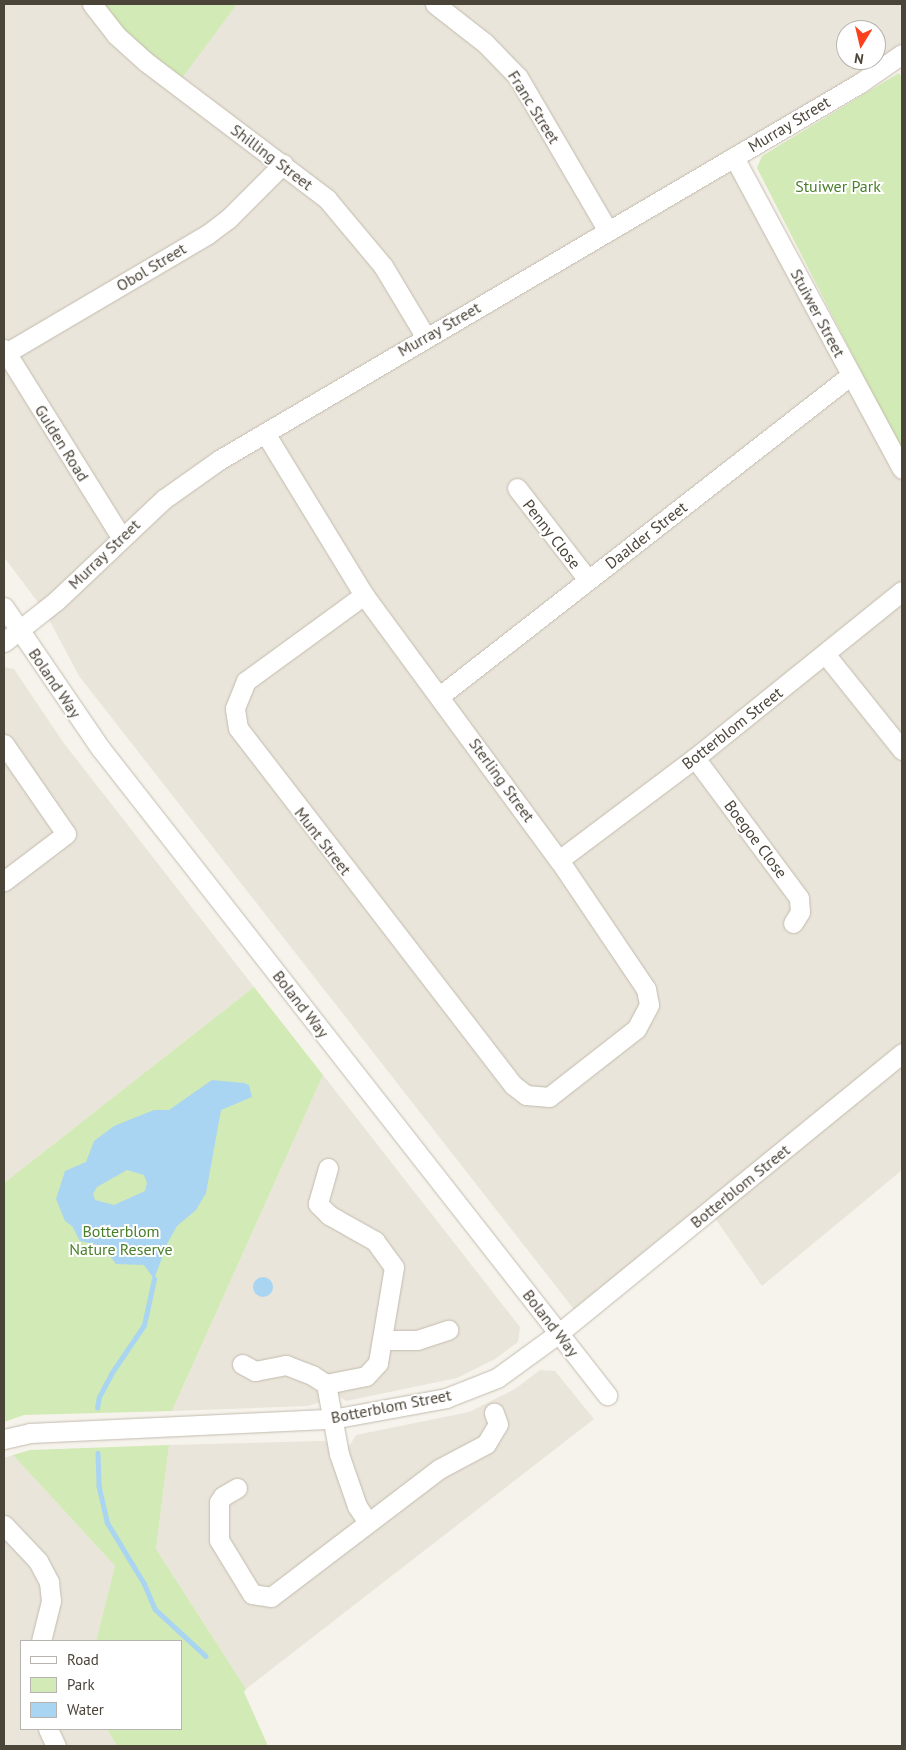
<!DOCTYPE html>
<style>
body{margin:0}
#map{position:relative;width:906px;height:1750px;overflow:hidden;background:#f6f3ec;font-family:"PT Sans",sans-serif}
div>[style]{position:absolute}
.residential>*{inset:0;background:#eae5da}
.green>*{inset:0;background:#d2eab5}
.water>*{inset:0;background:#a9d4f2}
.round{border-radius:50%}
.stream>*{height:4.5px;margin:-2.25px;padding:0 2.25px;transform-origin:2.25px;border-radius:2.25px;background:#a9d4f2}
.roads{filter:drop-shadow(0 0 1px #c2bbae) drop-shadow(0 0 1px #c2bbae)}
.minor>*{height:19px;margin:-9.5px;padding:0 9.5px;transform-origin:9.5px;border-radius:9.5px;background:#fff}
span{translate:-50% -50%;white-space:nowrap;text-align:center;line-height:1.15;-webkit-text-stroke:4px #fff;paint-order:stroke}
.street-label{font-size:16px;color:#4b4439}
.park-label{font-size:16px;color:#4a7f2a}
.frame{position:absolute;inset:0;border:5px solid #4b4439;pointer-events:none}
.legend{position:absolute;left:20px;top:1640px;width:162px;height:90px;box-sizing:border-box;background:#fff;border:1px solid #b7b4b0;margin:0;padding:6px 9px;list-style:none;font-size:15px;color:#4b4439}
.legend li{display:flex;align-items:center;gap:10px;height:25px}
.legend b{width:25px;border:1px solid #b7b4b0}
.north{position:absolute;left:836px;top:20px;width:50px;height:50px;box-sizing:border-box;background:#fff;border:1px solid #b7b4b0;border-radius:50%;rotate:189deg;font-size:14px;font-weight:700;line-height:20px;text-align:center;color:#4b4439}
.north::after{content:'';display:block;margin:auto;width:18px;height:22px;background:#fc3f1d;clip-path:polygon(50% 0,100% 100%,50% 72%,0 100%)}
</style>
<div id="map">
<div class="residential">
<div style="clip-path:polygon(evenodd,4px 4px,100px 4px,181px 77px,237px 4px,902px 4px,902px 56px,735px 157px,902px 467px,902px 1170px,762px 1286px,710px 1211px,580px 1317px,79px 676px,45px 612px,4px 557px,4px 4px,846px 30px,876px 30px,876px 60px,846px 60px,846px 30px)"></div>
<div style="clip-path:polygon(4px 667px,14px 669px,63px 742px,254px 987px,4px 1183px)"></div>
<div style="clip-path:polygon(323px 1075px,520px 1327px,518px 1342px,495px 1359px,457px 1378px,346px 1401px,339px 1396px,308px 1406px,172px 1411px)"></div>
<div style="clip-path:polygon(540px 1370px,555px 1371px,594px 1419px,246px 1689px,156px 1549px,169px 1445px,323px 1441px,346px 1447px,350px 1445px,356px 1435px,469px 1412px,515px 1389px)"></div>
<div style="clip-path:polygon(13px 1455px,115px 1566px,96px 1641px,21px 1641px,21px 1729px,107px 1729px,117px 1746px,4px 1746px,4px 1458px)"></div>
</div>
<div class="green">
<div style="clip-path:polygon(101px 4px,237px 4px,182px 78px,131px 39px)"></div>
<div style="clip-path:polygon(899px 73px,902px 78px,902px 452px,757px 168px,762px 156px)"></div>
<div style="clip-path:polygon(254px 987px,323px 1075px,172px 1411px,24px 1415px,4px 1422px,4px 1183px)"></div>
<div style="clip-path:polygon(169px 1445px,156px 1549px,246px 1689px,244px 1692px,268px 1746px,117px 1746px,107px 1729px,181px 1729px,181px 1641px,96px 1641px,115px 1566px,13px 1455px,30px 1450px)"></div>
</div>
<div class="water">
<div style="clip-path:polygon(evenodd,212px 1080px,244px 1083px,249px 1085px,252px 1097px,221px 1110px,206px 1193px,196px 1210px,177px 1226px,168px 1242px,154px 1279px,144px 1265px,116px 1264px,102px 1246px,80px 1241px,72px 1226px,65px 1221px,56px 1199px,65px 1171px,86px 1162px,94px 1141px,114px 1126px,154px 1110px,169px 1110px,212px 1080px,127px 1170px,144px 1175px,147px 1183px,145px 1191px,114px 1205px,95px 1200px,93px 1194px,97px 1187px,127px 1170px)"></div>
<div class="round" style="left:253px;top:1277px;width:20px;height:20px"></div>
</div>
<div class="stream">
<div style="left:97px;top:1408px;width:11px;rotate:-80deg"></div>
<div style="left:99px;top:1397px;width:26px;rotate:-62deg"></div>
<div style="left:111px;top:1374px;width:59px;rotate:-56deg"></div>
<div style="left:144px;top:1325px;width:47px;rotate:-77.7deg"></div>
<div style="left:98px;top:1453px;width:33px;rotate:88deg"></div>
<div style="left:99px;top:1486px;width:37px;rotate:77deg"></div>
<div style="left:107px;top:1522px;width:71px;rotate:58.8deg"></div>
<div style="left:144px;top:1583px;width:28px;rotate:67deg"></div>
<div style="left:155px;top:1609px;width:69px;rotate:42.7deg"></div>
</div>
<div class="roads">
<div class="minor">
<div style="left:92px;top:4px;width:39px;rotate:52deg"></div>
<div style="left:116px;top:35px;width:40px;rotate:42deg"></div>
<div style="left:146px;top:62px;width:227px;rotate:37.1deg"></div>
<div style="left:327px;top:199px;width:87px;rotate:50.1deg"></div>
<div style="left:383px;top:266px;width:82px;rotate:59deg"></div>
<div style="left:435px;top:4px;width:63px;rotate:38deg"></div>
<div style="left:485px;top:43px;width:47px;rotate:45.9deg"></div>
<div style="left:518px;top:77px;width:178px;rotate:59.7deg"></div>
<div style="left:734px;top:157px;width:354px;rotate:61.7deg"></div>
<div style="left:4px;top:349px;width:221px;rotate:58.1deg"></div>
<div style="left:6px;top:353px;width:234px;rotate:-30.5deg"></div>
<div style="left:208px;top:234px;width:25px;rotate:-37deg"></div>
<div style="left:228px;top:219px;width:78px;rotate:-45deg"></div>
<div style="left:265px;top:433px;width:190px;rotate:58.6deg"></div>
<div style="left:364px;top:595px;width:329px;rotate:53.7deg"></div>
<div style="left:559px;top:860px;width:156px;rotate:56deg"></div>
<div style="left:646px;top:989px;width:16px;rotate:79deg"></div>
<div style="left:649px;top:1005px;width:27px;rotate:118deg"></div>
<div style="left:636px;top:1029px;width:110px;rotate:142deg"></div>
<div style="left:549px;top:1097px;width:23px;rotate:-175deg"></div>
<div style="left:526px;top:1095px;width:16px;rotate:-142deg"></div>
<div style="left:513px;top:1085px;width:451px;rotate:-127.6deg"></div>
<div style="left:238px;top:728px;width:20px;rotate:-99deg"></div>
<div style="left:235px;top:708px;width:29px;rotate:-68deg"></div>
<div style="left:246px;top:681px;width:146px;rotate:-36.1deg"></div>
<div style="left:517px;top:488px;width:116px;rotate:52.3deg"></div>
<div style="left:4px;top:607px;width:172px;rotate:55.7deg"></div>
<div style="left:101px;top:749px;width:821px;rotate:51.93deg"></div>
<div style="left:4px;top:642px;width:66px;rotate:-38.3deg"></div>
<div style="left:56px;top:601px;width:149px;rotate:-43.4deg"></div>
<div style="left:164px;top:499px;width:67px;rotate:-35.3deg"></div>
<div style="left:219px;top:460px;width:744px;rotate:-30.46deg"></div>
<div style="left:860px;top:83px;width:51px;rotate:-34.6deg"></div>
<div style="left:826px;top:655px;width:122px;rotate:51.3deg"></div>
<div style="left:441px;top:695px;width:520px;rotate:-37.97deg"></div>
<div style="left:4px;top:744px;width:109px;rotate:55.4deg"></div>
<div style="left:66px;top:834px;width:78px;rotate:142.8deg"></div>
<div style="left:695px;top:758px;width:174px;rotate:53.4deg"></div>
<div style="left:799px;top:898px;width:14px;rotate:86deg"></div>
<div style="left:800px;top:912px;width:13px;rotate:122deg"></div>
<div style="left:559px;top:860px;width:170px;rotate:-36.9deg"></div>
<div style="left:695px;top:758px;width:266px;rotate:-38.9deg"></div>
<div style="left:328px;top:1168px;width:37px;rotate:106deg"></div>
<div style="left:318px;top:1204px;width:16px;rotate:45deg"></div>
<div style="left:329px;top:1215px;width:53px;rotate:29.5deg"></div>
<div style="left:375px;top:1241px;width:32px;rotate:54deg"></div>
<div style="left:394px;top:1267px;width:97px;rotate:99.5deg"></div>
<div style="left:378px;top:1363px;width:18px;rotate:133deg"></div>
<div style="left:366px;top:1376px;width:41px;rotate:168.7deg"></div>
<div style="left:326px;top:1384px;width:71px;rotate:79.5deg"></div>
<div style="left:339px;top:1454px;width:55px;rotate:70.9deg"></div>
<div style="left:357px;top:1506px;width:18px;rotate:56deg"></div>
<div style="left:382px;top:1340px;width:35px"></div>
<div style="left:417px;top:1340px;width:33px;rotate:-18deg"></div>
<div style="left:242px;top:1364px;width:15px;rotate:28deg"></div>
<div style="left:255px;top:1371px;width:32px;rotate:-11deg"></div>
<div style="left:286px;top:1365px;width:28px;rotate:21deg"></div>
<div style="left:312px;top:1375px;width:17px;rotate:33deg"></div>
<div style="left:4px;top:1439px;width:27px;rotate:-13deg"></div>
<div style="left:30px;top:1433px;width:302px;rotate:-2.7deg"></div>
<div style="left:332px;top:1419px;width:116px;rotate:-10.4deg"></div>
<div style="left:446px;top:1398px;width:55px;rotate:-21.4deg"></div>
<div style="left:497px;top:1378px;width:77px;rotate:-36deg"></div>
<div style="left:559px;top:1333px;width:443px;rotate:-39.2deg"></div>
<div style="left:237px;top:1488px;width:16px;rotate:150deg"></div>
<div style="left:223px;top:1496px;width:7px;rotate:124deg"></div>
<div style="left:219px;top:1502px;width:38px;rotate:90deg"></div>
<div style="left:219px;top:1540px;width:63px;rotate:58.6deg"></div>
<div style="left:252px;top:1594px;width:19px;rotate:9deg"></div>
<div style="left:271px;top:1597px;width:211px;rotate:-37.3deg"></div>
<div style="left:439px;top:1469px;width:53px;rotate:-28deg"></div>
<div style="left:486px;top:1444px;width:23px;rotate:-59deg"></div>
<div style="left:498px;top:1424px;width:12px;rotate:-110deg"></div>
<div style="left:4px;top:1525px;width:50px;rotate:46.6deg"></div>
<div style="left:38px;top:1561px;width:24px;rotate:62deg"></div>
<div style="left:49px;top:1582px;width:19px;rotate:84deg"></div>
<div style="left:51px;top:1601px;width:41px;rotate:104deg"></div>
<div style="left:48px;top:1729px;width:19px;rotate:65deg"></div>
</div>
</div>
<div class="street-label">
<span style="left:534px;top:107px;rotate:58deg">Franc Street</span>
<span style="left:789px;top:124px;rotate:-31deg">Murray Street</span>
<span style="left:272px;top:157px;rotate:37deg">Shilling Street</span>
<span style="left:151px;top:267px;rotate:-31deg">Obol Street</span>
<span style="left:818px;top:313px;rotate:62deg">Stuiwer Street</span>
<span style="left:439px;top:329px;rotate:-30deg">Murray Street</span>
<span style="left:62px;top:443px;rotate:58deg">Gulden Road</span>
<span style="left:552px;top:534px;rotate:52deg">Penny Close</span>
<span style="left:646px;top:535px;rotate:-38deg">Daalder Street</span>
<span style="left:104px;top:554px;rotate:-44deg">Murray Street</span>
<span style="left:55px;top:683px;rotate:56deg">Boland Way</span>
<span style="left:732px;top:728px;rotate:-38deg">Botterblom Street</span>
<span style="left:502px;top:780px;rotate:54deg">Sterling Street</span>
<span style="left:756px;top:839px;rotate:53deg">Boegoe Close</span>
<span style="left:323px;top:841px;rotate:52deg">Munt Street</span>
<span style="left:301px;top:1004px;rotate:52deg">Boland Way</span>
<span style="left:740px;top:1186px;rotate:-39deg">Botterblom Street</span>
<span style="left:551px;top:1323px;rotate:52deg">Boland Way</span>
<span style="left:391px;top:1406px;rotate:-11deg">Botterblom Street</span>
</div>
<div class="park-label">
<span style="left:838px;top:186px">Stuiwer Park</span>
<span style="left:121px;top:1240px">Botterblom<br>Nature Reserve</span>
</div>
<div class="frame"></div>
<ul class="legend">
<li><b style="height:6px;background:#fff"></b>Road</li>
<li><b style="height:14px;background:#d2eab5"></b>Park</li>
<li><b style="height:14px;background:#a9d4f2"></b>Water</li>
</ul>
<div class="north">N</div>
</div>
